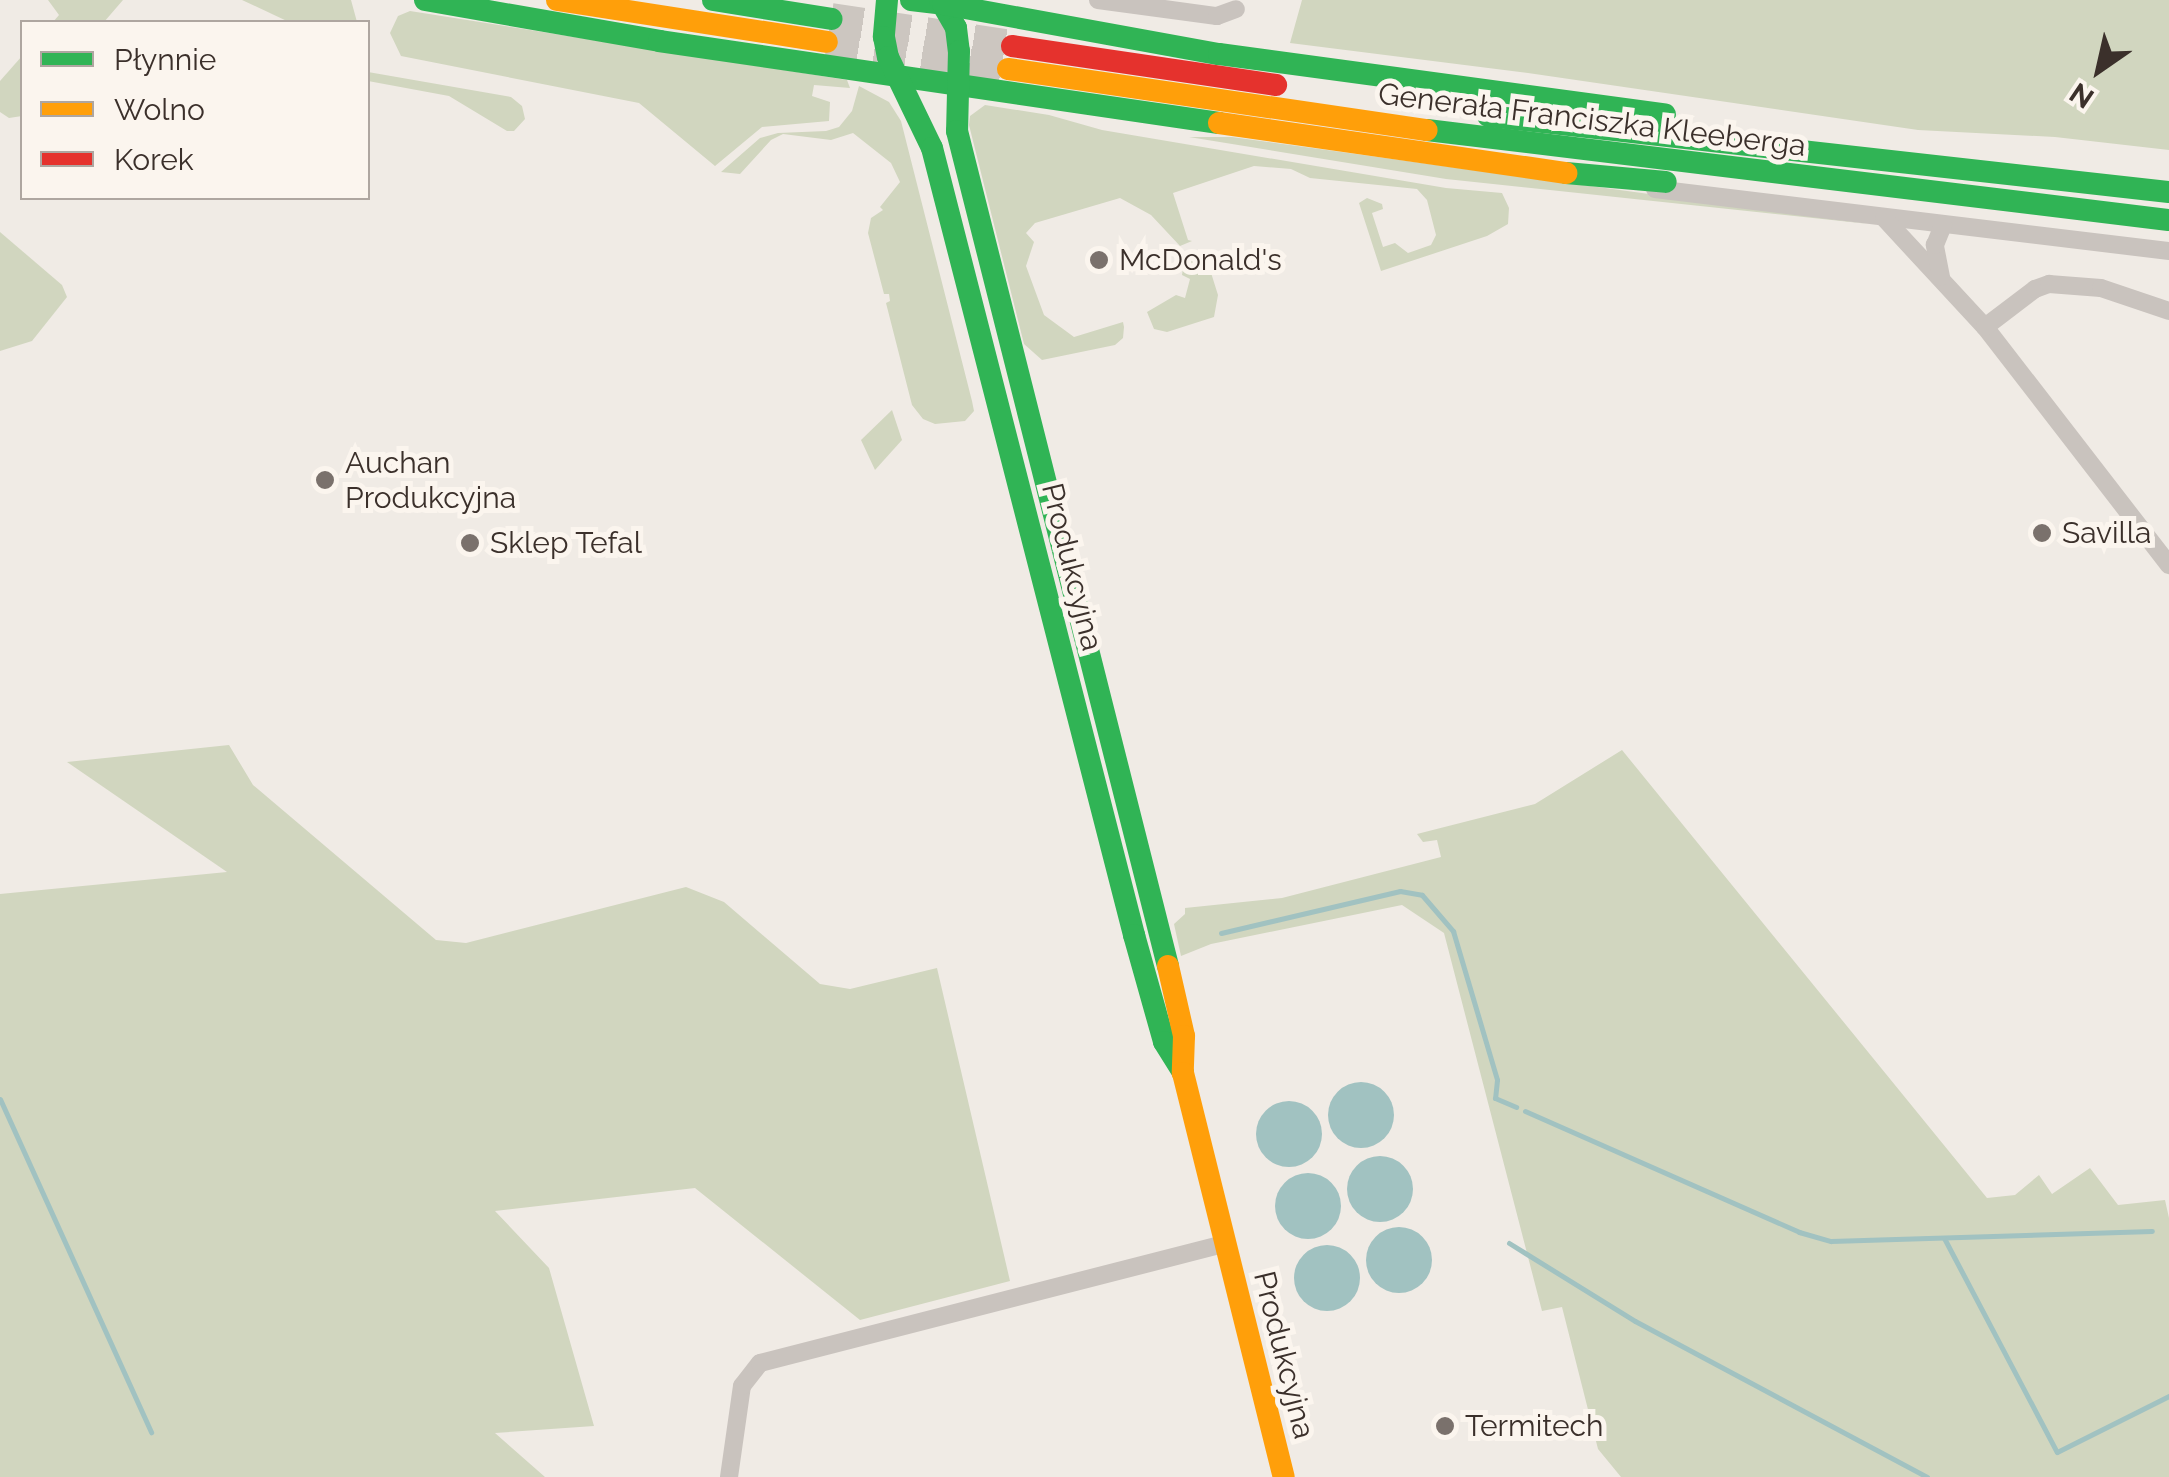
<!DOCTYPE html>
<meta charset="utf-8">
<style>
body{margin:0}
#map{position:relative;width:2169px;height:1477px;overflow:hidden;background:#f0ebe5;font-family:Raleway,sans-serif}
div>[style]{position:absolute}
.green>*{inset:0;background:#d1d6bf}
.water>*{inset:0;background:#a1c2c1}
.round{border-radius:50%}
.stream>*{height:5px;margin:-2.5px;padding:0 2.5px;transform-origin:2.5px;border-radius:2.5px;background:#a1c2c1}
.highway-tunnel>*{height:32px;margin-top:-16px;transform-origin:0;background:repeating-linear-gradient(90deg,#ccc6c0 0 32px,transparent 0 48px)}
.street>*{height:18px;margin:-9px;padding:0 9px;transform-origin:9px;border-radius:9px;background:#c9c3be}
.fast>*{height:22px;margin:-11px;padding:0 11px;transform-origin:11px;border-radius:11px;background:#30b455}
.slow>*{height:22px;margin:-11px;padding:0 11px;transform-origin:11px;border-radius:11px;background:#ff9f0a}
.jam>*{height:22px;margin:-11px;padding:0 11px;transform-origin:11px;border-radius:11px;background:#e5322d}
.dots>*{width:28px;height:28px;translate:-50% -50%;box-sizing:border-box;border:5px solid #fbf5ee;border-radius:50%}
span{translate:-50% -50%;white-space:nowrap;text-align:center;line-height:1.15;-webkit-text-stroke:10px #fbf5ee;paint-order:stroke}
.street-label{font-size:30px;color:#3b302b}
.poi-label{font-size:30px;color:#3b302b}
.left{translate:0 -50%;text-align:left}
.legend{position:absolute;left:20px;top:20px;width:350px;height:180px;box-sizing:border-box;background:#fbf5ee;border:2px solid #aea6a0;margin:0;padding:12px 18px;list-style:none;font-size:30px;color:#3b302b}
.legend li{display:flex;align-items:center;gap:20px;height:50px}
.legend b{width:50px;border:2px solid #aea6a0}
.north{position:absolute;left:2049px;top:20px;width:100px;height:100px;-webkit-text-stroke:8px #fbf5ee;paint-order:stroke;rotate:214deg;font-size:28px;font-weight:700;line-height:40px;text-align:center;color:#3b302b}
.north::after{content:'';display:block;margin:auto;width:35px;height:45px;background:#3b302b;clip-path:polygon(50% 0,100% 100%,50% 72%,0 100%)}
</style>
<div id="map">
<div class="green">
<div style="clip-path:polygon(48px 0,123px 0,104px 22px,53px 22px,59px 15px)"></div>
<div style="clip-path:polygon(242px 0,351px 0,357px 22px,289px 22px)"></div>
<div style="clip-path:polygon(1302px 0,2169px 0,2169px 150px,2055px 137px,1918px 130px,1528px 73px,1290px 43px)"></div>
<div style="clip-path:polygon(410px 11px,847px 80px,850px 88px,814px 85px,812px 96px,830px 102px,829px 121px,762px 127px,715px 166px,639px 103px,401px 56px,390px 33px,398px 16px)"></div>
<div style="clip-path:polygon(22px 56px,22px 116px,9px 118px,0 112px,0 81px)"></div>
<div style="clip-path:polygon(368px 72px,511px 97px,522px 106px,525px 119px,514px 131px,507px 131px,449px 96px,368px 81px)"></div>
<div style="clip-path:polygon(859px 86px,889px 102px,901px 121px,972px 401px,974px 411px,965px 421px,935px 424px,923px 419px,912px 405px,886px 303px,890px 301px,889px 294px,884px 294px,868px 233px,871px 218px,883px 210px,880px 207px,900px 182px,891px 163px,853px 133px,831px 140px,783px 134px,771px 140px,740px 174px,721px 172px,760px 138px,778px 133px,826px 131px,839px 127px,852px 111px)"></div>
<div style="clip-path:polygon(985px 105px,1049px 115px,1102px 130px,1446px 188px,1502px 193px,1509px 208px,1508px 224px,1487px 236px,1381px 271px,1359px 203px,1367px 198px,1382px 204px,1383px 209px,1372px 213px,1383px 247px,1395px 243px,1408px 253px,1431px 245px,1436px 235px,1427px 200px,1417px 189px,1310px 178px,1291px 169px,1254px 166px,1173px 193px,1188px 240px,1192px 241px,1180px 246px,1151px 215px,1120px 198px,1035px 223px,1026px 233px,1034px 242px,1026px 266px,1044px 315px,1074px 337px,1123px 322px,1124px 327px,1123px 338px,1115px 345px,1042px 360px,1024px 344px,969px 125px,970px 116px)"></div>
<div style="clip-path:polygon(1189px 137px,1232px 137px,1869px 224px,1446px 179px)"></div>
<div style="clip-path:polygon(0 232px,62px 285px,67px 297px,32px 341px,0 351px)"></div>
<div style="clip-path:polygon(1199px 256px,1207px 260px,1218px 295px,1214px 317px,1167px 332px,1154px 329px,1147px 312px,1176px 295px,1185px 298px,1190px 279px,1182px 275px,1183px 268px,1189px 259px)"></div>
<div style="clip-path:polygon(892px 410px,902px 440px,875px 470px,861px 440px)"></div>
<div style="clip-path:polygon(229px 745px,253px 785px,436px 940px,466px 943px,686px 887px,724px 902px,820px 984px,850px 989px,937px 968px,1010px 1281px,860px 1320px,695px 1188px,495px 1211px,549px 1268px,594px 1426px,495px 1433px,545px 1477px,0 1477px,0 894px,227px 872px,67px 762px)"></div>
<div style="clip-path:polygon(1622px 750px,1987px 1198px,2015px 1195px,2039px 1175px,2052px 1194px,2090px 1168px,2118px 1205px,2165px 1200px,2169px 1218px,2169px 1477px,1621px 1477px,1598px 1449px,1562px 1307px,1542px 1311px,1444px 933px,1402px 905px,1211px 944px,1181px 956px,1174px 924px,1185px 914px,1185px 908px,1282px 898px,1441px 857px,1437px 840px,1423px 842px,1417px 834px,1535px 804px)"></div>
</div>
<div class="water">
<div class="round" style="left:1328px;top:1082px;width:66px;height:66px"></div>
<div class="round" style="left:1256px;top:1101px;width:66px;height:66px"></div>
<div class="round" style="left:1347px;top:1156px;width:66px;height:66px"></div>
<div class="round" style="left:1275px;top:1173px;width:66px;height:66px"></div>
<div class="round" style="left:1366px;top:1227px;width:66px;height:66px"></div>
<div class="round" style="left:1294px;top:1245px;width:66px;height:66px"></div>
</div>
<div class="stream">
<div style="left:1221px;top:933px;width:184px;rotate:-13.2deg"></div>
<div style="left:1400px;top:891px;width:22px;rotate:10deg"></div>
<div style="left:1422px;top:895px;width:48px;rotate:49.3deg"></div>
<div style="left:1453px;top:931px;width:155px;rotate:73.5deg"></div>
<div style="left:1497px;top:1080px;width:18px;rotate:96deg"></div>
<div style="left:1495px;top:1098px;width:23px;rotate:23deg"></div>
<div style="left:0;top:1099px;width:366px;rotate:65.6deg"></div>
<div style="left:1525px;top:1111px;width:300px;rotate:23.8deg"></div>
<div style="left:1799px;top:1232px;width:33px;rotate:16deg"></div>
<div style="left:1831px;top:1241px;width:321px;rotate:-1.8deg"></div>
<div style="left:1944px;top:1238px;width:242px;rotate:62.2deg"></div>
<div style="left:2057px;top:1452px;width:125px;rotate:-26.6deg"></div>
<div style="left:1509px;top:1243px;width:148px;rotate:31.8deg"></div>
<div style="left:1635px;top:1321px;width:331px;rotate:28.1deg"></div>
</div>
<div class="highway-tunnel">
<div style="left:831px;top:19px;width:183px;rotate:8.5deg"></div>
<div style="left:827px;top:42px;width:183px;rotate:8.5deg"></div>
</div>
<div class="street">
<div style="left:1098px;top:0;width:120px;rotate:7.7deg"></div>
<div style="left:1217px;top:16px;width:20px;rotate:-20deg"></div>
<div style="left:1655px;top:189px;width:518px;rotate:6.88deg"></div>
<div style="left:1884px;top:218px;width:149px;rotate:47.2deg"></div>
<div style="left:1985px;top:327px;width:301px;rotate:52.3deg"></div>
<div style="left:1941px;top:277px;width:33px;rotate:-101deg"></div>
<div style="left:1935px;top:245px;width:22px;rotate:-68deg"></div>
<div style="left:1985px;top:327px;width:63px;rotate:-37.2deg"></div>
<div style="left:2035px;top:289px;width:15px;rotate:-20deg"></div>
<div style="left:2049px;top:284px;width:52px;rotate:4.4deg"></div>
<div style="left:2101px;top:288px;width:72px;rotate:18.7deg"></div>
<div style="left:729px;top:1477px;width:92px;rotate:-81.9deg"></div>
<div style="left:742px;top:1386px;width:29px;rotate:-52deg"></div>
<div style="left:760px;top:1363px;width:480px;rotate:-14.4deg"></div>
</div>
<div class="fast">
<div style="left:425px;top:0;width:238px;rotate:9.9deg"></div>
<div style="left:659px;top:41px;width:566px;rotate:8.33deg"></div>
<div style="left:713px;top:0;width:120px;rotate:9.1deg"></div>
<div style="left:887px;top:0;width:37px;rotate:95deg"></div>
<div style="left:884px;top:37px;width:20px;rotate:79deg"></div>
<div style="left:888px;top:57px;width:101px;rotate:64.2deg"></div>
<div style="left:932px;top:148px;width:813px;rotate:75.6deg"></div>
<div style="left:1134px;top:935px;width:111px;rotate:74.3deg"></div>
<div style="left:1164px;top:1042px;width:36px;rotate:58deg"></div>
<div style="left:911px;top:0;width:32px;rotate:7deg"></div>
<div style="left:940px;top:0;width:32px;rotate:60deg"></div>
<div style="left:956px;top:28px;width:23px;rotate:83deg"></div>
<div style="left:959px;top:51px;width:80px;rotate:91.4deg"></div>
<div style="left:957px;top:131px;width:861px;rotate:75.82deg"></div>
<div style="left:943px;top:4px;width:280px;rotate:10.3deg"></div>
<div style="left:1219px;top:54px;width:450px;rotate:7.7deg"></div>
<div style="left:1488px;top:116px;width:685px;rotate:6.37deg"></div>
<div style="left:1427px;top:130px;width:747px;rotate:6.92deg"></div>
<div style="left:1566px;top:173px;width:100px;rotate:5.1deg"></div>
</div>
<div class="slow">
<div style="left:557px;top:0;width:273px;rotate:8.8deg"></div>
<div style="left:1008px;top:69px;width:423px;rotate:8.3deg"></div>
<div style="left:1219px;top:123px;width:351px;rotate:8.2deg"></div>
<div style="left:1168px;top:966px;width:72px;rotate:77.1deg"></div>
<div style="left:1184px;top:1036px;width:37px;rotate:92deg"></div>
<div style="left:1183px;top:1073px;width:416px;rotate:76deg"></div>
</div>
<div class="jam">
<div style="left:1012px;top:46px;width:267px;rotate:8.4deg"></div>
</div>
<div class="dots">
<div style="left:1099px;top:260px;background:#7a716c"></div>
<div style="left:325px;top:480px;background:#7a716c"></div>
<div style="left:2042px;top:533px;background:#7a716c"></div>
<div style="left:470px;top:543px;background:#7a716c"></div>
<div style="left:1445px;top:1426px;background:#7a716c"></div>
</div>
<div class="street-label">
<span style="left:1592px;top:120px;rotate:7deg">Generała Franciszka Kleeberga</span>
<span style="left:1072px;top:567px;rotate:76deg">Produkcyjna</span>
<span style="left:1284px;top:1355px;rotate:76deg">Produkcyjna</span>
</div>
<div class="poi-label">
<span class="left" style="left:1119px;top:260px">McDonald's</span>
<span class="left" style="left:345px;top:480px">Auchan<br>Produkcyjna</span>
<span class="left" style="left:2062px;top:533px">Savilla</span>
<span class="left" style="left:490px;top:543px">Sklep Tefal</span>
<span class="left" style="left:1465px;top:1426px">Termitech</span>
</div>
<ul class="legend">
<li><b style="height:12px;background:#30b455"></b>Płynnie</li>
<li><b style="height:12px;background:#ff9f0a"></b>Wolno</li>
<li><b style="height:12px;background:#e5322d"></b>Korek</li>
</ul>
<div class="north">N</div>
</div>
